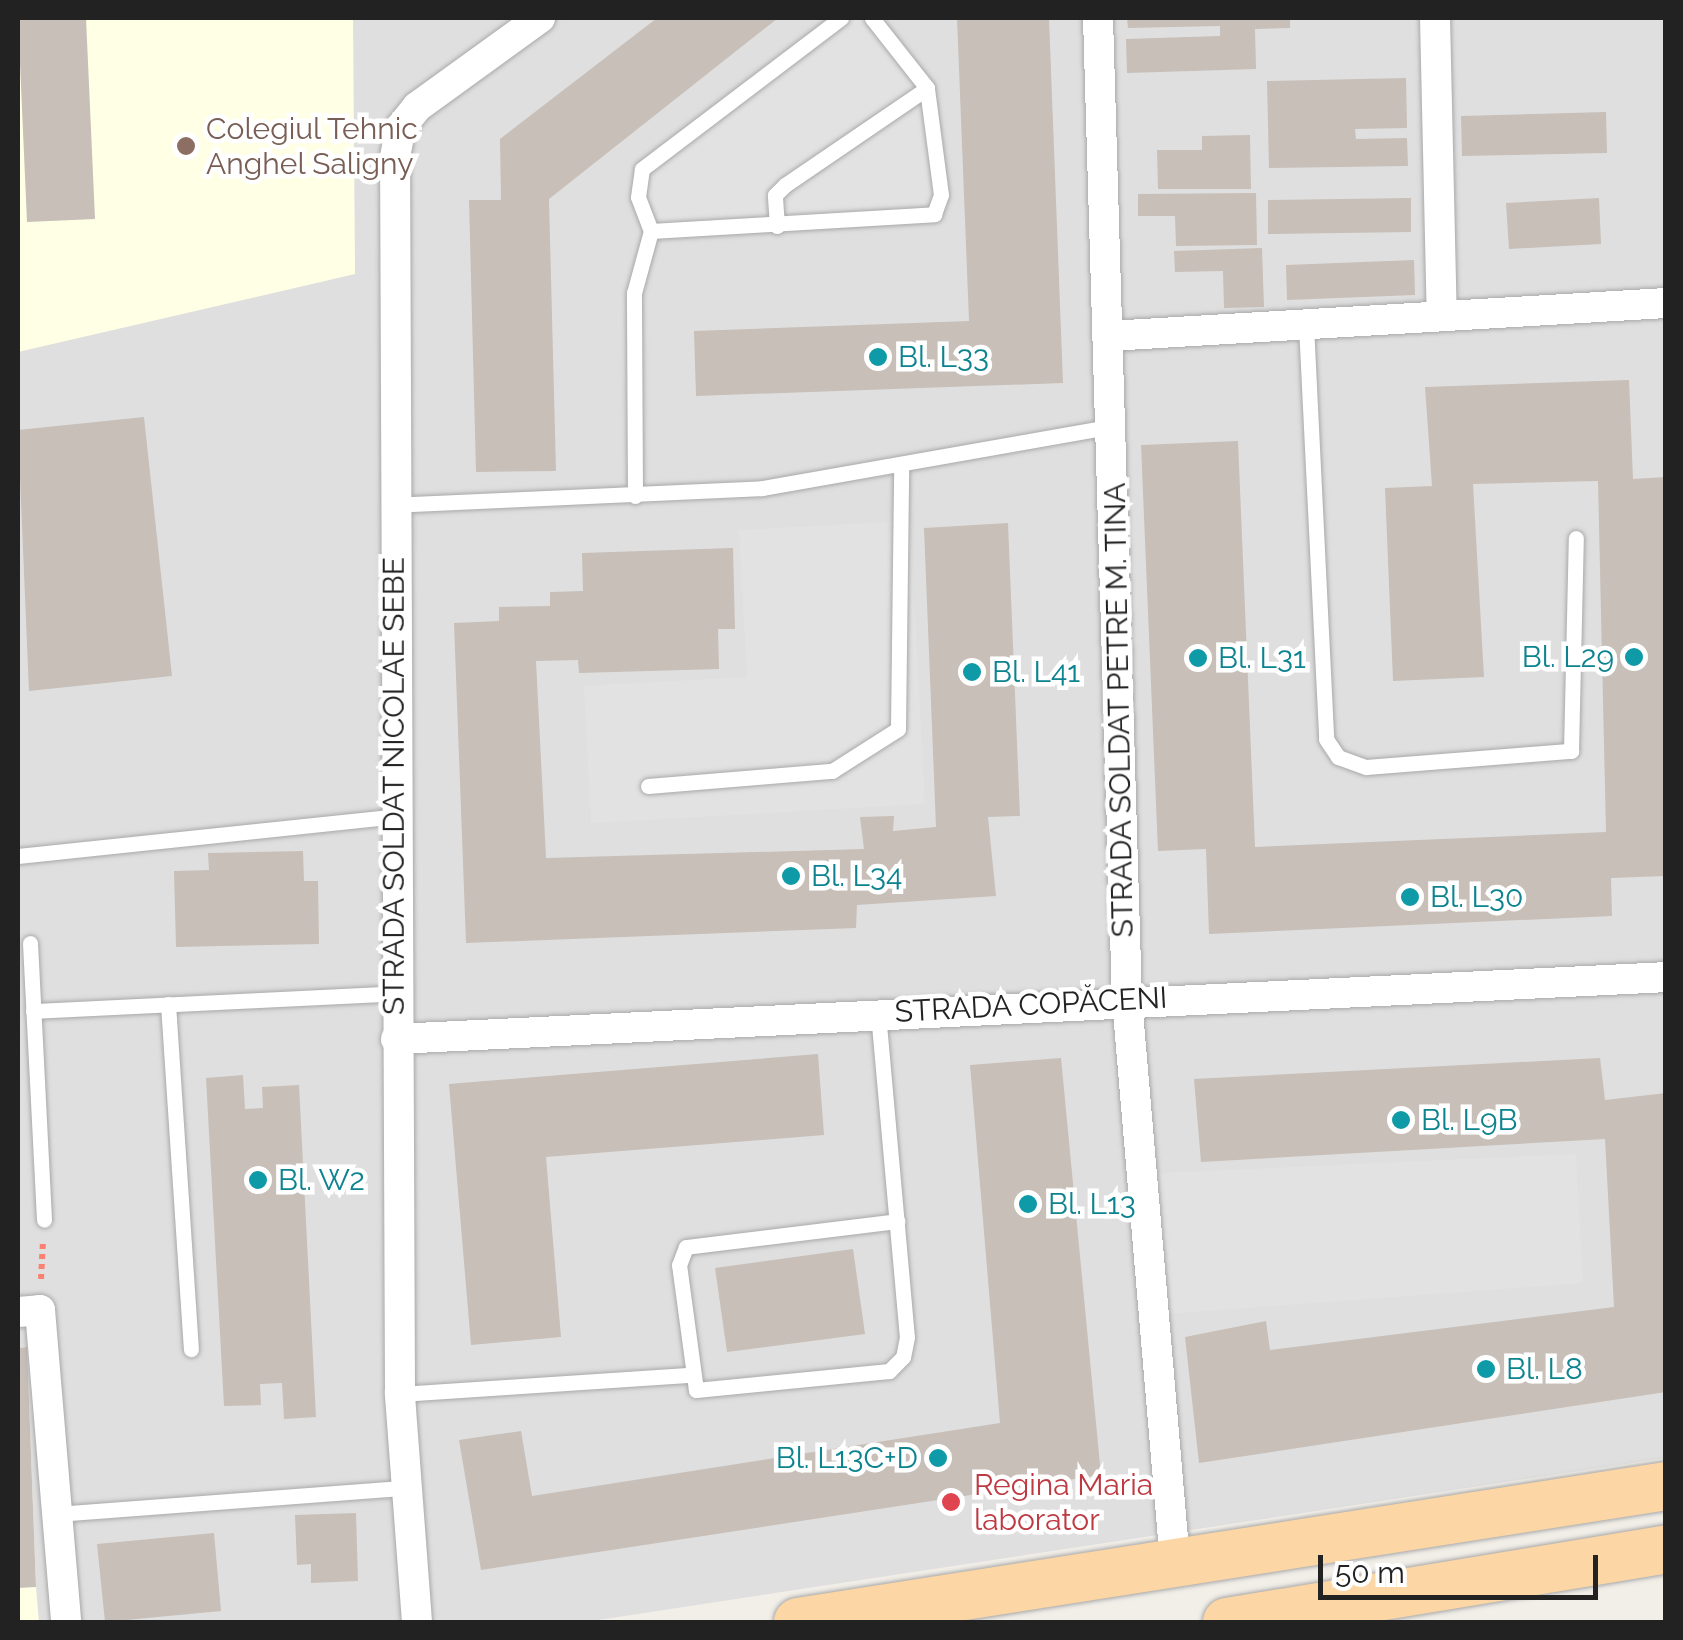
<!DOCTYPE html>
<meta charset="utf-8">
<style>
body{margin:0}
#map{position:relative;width:1683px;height:1640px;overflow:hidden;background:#f2efe9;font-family:Raleway,sans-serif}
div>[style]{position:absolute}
.residential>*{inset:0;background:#e0dfdf}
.education>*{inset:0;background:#ffffe5}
.parking>*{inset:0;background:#e2e2e2}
.building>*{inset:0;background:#c7bfb8}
.path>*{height:6px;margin-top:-3px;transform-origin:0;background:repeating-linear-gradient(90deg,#fa8072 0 5px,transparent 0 10px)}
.roads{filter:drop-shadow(0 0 2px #a9a9a9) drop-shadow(0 0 2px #a9a9a9)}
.service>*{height:15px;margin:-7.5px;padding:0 7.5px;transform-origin:7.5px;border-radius:7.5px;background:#fff}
.minor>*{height:30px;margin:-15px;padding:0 15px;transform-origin:15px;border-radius:15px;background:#fff}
.primary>*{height:48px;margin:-24px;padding:0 24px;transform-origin:24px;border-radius:24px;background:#fcd6a4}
.dots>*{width:28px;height:28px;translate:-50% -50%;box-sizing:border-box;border:5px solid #fff;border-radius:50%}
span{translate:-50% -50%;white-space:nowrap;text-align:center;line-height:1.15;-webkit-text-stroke:9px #fff;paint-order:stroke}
.education-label{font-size:30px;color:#785e54}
.left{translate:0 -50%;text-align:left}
.culture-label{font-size:30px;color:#0d838f}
.right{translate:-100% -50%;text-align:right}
.street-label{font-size:30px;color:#222}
.health-label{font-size:30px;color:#be3a42}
.frame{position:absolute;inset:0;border:20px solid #222;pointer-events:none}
.scale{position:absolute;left:1318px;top:1555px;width:280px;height:45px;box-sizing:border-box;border:5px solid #222;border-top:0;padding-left:12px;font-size:30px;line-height:35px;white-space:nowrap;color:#222;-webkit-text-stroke:8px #fff;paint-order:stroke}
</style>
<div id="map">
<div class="residential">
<div style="clip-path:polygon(18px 18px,1665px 18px,1665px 1458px,585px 1622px,18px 1622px)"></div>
</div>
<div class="education">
<div style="clip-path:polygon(18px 18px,353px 18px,355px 274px,18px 352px)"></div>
<div style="clip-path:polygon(27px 1347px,36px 1587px,39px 1622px,18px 1622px,18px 1348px)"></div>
</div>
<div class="parking">
<div style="clip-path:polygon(848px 18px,864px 18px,921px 89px,936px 196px,928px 213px,654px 226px,645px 173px)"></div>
<div style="clip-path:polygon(910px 521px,925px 804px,591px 823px,584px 686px,747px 677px,739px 530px)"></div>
<div style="clip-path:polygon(1576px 1154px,1583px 1283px,1152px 1315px,1139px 1174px)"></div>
</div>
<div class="building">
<div style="clip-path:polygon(18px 18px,86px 18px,95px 219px,27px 222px)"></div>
<div style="clip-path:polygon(657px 18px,778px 18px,549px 199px,556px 471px,476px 472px,469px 200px,501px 200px,500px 139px)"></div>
<div style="clip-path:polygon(957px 18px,1049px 18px,1063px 383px,696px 396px,694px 331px,969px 321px)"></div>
<div style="clip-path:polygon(1127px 18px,1290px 18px,1290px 28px,1255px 29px,1256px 69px,1127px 73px,1126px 39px,1220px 36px,1220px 26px,1128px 28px)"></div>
<div style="clip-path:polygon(1406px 78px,1407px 128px,1355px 129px,1356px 139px,1407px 138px,1408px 166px,1269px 168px,1267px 81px)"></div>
<div style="clip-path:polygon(1606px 112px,1607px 153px,1462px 156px,1461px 116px)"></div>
<div style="clip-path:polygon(1250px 135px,1251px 189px,1158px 189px,1157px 150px,1202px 150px,1202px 136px)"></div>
<div style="clip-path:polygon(1256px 193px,1257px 245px,1176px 246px,1175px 216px,1138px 216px,1138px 194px)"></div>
<div style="clip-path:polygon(1411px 198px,1411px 232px,1268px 234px,1268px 200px)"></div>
<div style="clip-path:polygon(1599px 198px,1601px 244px,1509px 249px,1506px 203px)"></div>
<div style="clip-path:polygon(1262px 248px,1264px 307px,1224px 308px,1223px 271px,1175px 272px,1174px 251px)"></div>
<div style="clip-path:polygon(1414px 260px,1415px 295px,1287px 300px,1286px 265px)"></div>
<div style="clip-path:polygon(1629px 380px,1633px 479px,1666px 477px,1666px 876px,1611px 878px,1612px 916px,1209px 934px,1206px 849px,1158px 851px,1141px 445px,1238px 441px,1255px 847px,1606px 832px,1598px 481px,1473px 484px,1484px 677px,1393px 681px,1385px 488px,1432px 486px,1425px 387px)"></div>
<div style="clip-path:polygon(144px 417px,172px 676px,29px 691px,18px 430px)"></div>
<div style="clip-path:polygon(1008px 523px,1020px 816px,988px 817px,996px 896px,857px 905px,856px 928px,466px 943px,454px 623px,499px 621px,499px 607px,550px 606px,550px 592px,583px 591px,582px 553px,733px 548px,735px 629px,718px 629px,719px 669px,579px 673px,578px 660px,536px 661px,546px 858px,864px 849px,860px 817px,894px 816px,893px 831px,936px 827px,924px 528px)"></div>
<div style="clip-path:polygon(303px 851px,304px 881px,318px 881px,319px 944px,176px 947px,174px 871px,209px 870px,208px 853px)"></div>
<div style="clip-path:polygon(818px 1054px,824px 1135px,546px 1157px,561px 1337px,471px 1345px,449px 1084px)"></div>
<div style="clip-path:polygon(1061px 1058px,1101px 1475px,481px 1570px,459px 1440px,521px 1431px,532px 1496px,1000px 1423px,970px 1065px)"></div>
<div style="clip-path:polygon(1600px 1058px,1605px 1100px,1666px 1093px,1666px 1392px,1199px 1463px,1185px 1337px,1266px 1321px,1270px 1350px,1614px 1307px,1605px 1139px,1201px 1162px,1194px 1079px)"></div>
<div style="clip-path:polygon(243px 1075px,245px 1109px,263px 1108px,262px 1087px,299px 1085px,316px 1417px,284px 1419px,282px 1383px,260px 1384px,261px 1405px,224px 1406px,206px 1078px)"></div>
<div style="clip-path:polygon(853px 1249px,865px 1334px,727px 1352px,715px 1268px)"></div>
<div style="clip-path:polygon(27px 1347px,36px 1587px,18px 1588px,18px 1348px)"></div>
<div style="clip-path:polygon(356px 1513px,358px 1581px,311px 1583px,311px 1564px,297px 1565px,295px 1515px)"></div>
<div style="clip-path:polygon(214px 1533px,221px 1611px,105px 1622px,97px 1544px)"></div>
</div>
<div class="path">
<div style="left:41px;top:1279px;width:38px;rotate:-87deg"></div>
</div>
<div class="roads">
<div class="service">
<div style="left:777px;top:226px;width:31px;rotate:-94deg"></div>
<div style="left:775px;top:195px;width:14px;rotate:-45deg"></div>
<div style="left:785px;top:185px;width:172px;rotate:-34.3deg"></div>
<div style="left:651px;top:231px;width:284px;rotate:-3.4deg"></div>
<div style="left:934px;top:214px;width:20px;rotate:-70deg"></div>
<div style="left:941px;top:195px;width:108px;rotate:-97.5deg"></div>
<div style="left:927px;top:88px;width:89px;rotate:-128.2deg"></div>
<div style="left:1306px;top:325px;width:414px;rotate:87.2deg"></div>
<div style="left:1326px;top:739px;width:22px;rotate:56deg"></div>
<div style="left:1338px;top:757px;width:30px;rotate:20deg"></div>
<div style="left:1366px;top:767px;width:206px;rotate:-4.5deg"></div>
<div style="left:1571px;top:751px;width:213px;rotate:-88.7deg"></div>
<div style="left:635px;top:496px;width:203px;rotate:-90.3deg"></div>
<div style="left:634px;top:293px;width:64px;rotate:-74.7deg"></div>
<div style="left:651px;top:231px;width:36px;rotate:-111deg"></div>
<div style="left:638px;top:197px;width:28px;rotate:-82deg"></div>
<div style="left:642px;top:169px;width:250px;rotate:-37.2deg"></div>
<div style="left:392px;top:505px;width:370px;rotate:-2.6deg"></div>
<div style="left:762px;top:488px;width:355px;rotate:-10deg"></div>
<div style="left:648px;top:786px;width:185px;rotate:-4.7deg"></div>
<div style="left:832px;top:771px;width:78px;rotate:-32.5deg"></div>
<div style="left:898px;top:729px;width:259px;rotate:-89.3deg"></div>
<div style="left:18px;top:856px;width:376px;rotate:-6deg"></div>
<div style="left:30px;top:943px;width:277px;rotate:87.1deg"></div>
<div style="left:168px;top:1004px;width:346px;rotate:86.2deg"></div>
<div style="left:33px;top:1011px;width:363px;rotate:-2.8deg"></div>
<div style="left:878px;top:1013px;width:325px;rotate:84.9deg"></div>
<div style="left:907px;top:1337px;width:20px;rotate:101deg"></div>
<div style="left:903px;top:1357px;width:20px;rotate:135deg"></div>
<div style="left:889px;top:1371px;width:194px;rotate:174.4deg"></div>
<div style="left:696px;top:1390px;width:126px;rotate:-97.7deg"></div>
<div style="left:679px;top:1265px;width:19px;rotate:-69deg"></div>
<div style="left:686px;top:1247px;width:213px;rotate:-7deg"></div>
<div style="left:400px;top:1394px;width:288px;rotate:-3.8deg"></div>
<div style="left:57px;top:1514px;width:348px;rotate:-4.3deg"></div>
</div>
<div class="minor">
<div style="left:1098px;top:18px;width:982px;rotate:88.31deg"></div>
<div style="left:1127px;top:1000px;width:564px;rotate:85.12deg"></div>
<div style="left:1435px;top:18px;width:298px;rotate:88.7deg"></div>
<div style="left:1109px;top:336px;width:558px;rotate:-3.39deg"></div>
<div style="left:396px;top:1039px;width:1272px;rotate:-2.79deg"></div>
<div style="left:18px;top:1312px;width:22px;rotate:-5deg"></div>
<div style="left:40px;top:1310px;width:313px;rotate:85.2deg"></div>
<div style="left:417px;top:1622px;width:229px;rotate:-94.3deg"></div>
<div style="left:400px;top:1394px;width:1237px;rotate:-90.23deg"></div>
<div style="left:395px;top:157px;width:31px;rotate:-79deg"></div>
<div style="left:401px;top:127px;width:26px;rotate:-51deg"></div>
<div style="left:417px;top:107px;width:152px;rotate:-35.9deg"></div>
</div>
<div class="primary">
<div style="left:798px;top:1622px;width:879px;rotate:-8.9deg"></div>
<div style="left:1227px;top:1622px;width:445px;rotate:-9.4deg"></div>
</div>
</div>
<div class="dots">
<div style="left:186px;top:146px;background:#8d6e63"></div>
<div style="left:878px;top:357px;background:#0f9aa8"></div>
<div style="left:1634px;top:657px;background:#0f9aa8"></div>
<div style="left:1198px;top:658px;background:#0f9aa8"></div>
<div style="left:972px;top:672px;background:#0f9aa8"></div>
<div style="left:791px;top:876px;background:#0f9aa8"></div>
<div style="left:1410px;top:897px;background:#0f9aa8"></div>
<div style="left:1401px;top:1120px;background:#0f9aa8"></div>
<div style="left:258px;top:1180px;background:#0f9aa8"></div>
<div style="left:1028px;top:1204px;background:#0f9aa8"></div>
<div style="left:1486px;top:1369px;background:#0f9aa8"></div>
<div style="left:938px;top:1458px;background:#0f9aa8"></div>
<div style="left:951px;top:1502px;background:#e0444e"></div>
</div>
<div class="education-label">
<span class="left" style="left:206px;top:146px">Colegiul Tehnic<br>Anghel Saligny</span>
</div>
<div class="culture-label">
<span class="left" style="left:898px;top:357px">Bl. L33</span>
<span class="right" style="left:1614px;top:657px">Bl. L29</span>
<span class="left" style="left:1218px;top:658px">Bl. L31</span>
<span class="left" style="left:992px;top:672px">Bl. L41</span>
<span class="left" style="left:811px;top:876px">Bl. L34</span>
<span class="left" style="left:1430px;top:897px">Bl. L30</span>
<span class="left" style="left:1421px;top:1120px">Bl. L9B</span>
<span class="left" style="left:278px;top:1180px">Bl. W2</span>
<span class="left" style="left:1048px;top:1204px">Bl. L13</span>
<span class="left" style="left:1506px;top:1369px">Bl. L8</span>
<span class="right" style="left:918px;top:1458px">Bl. L13C+D</span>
</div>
<div class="street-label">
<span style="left:1119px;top:710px;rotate:-91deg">STRADA SOLDAT PETRE M. TINA</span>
<span style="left:394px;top:786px;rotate:-90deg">STRADA SOLDAT NICOLAE SEBE</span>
<span style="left:1031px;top:1005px;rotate:-3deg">STRADA COPĂCENI</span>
</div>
<div class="health-label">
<span class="left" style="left:974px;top:1502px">Regina Maria<br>laborator</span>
</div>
<div class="frame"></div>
<div class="scale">50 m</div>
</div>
